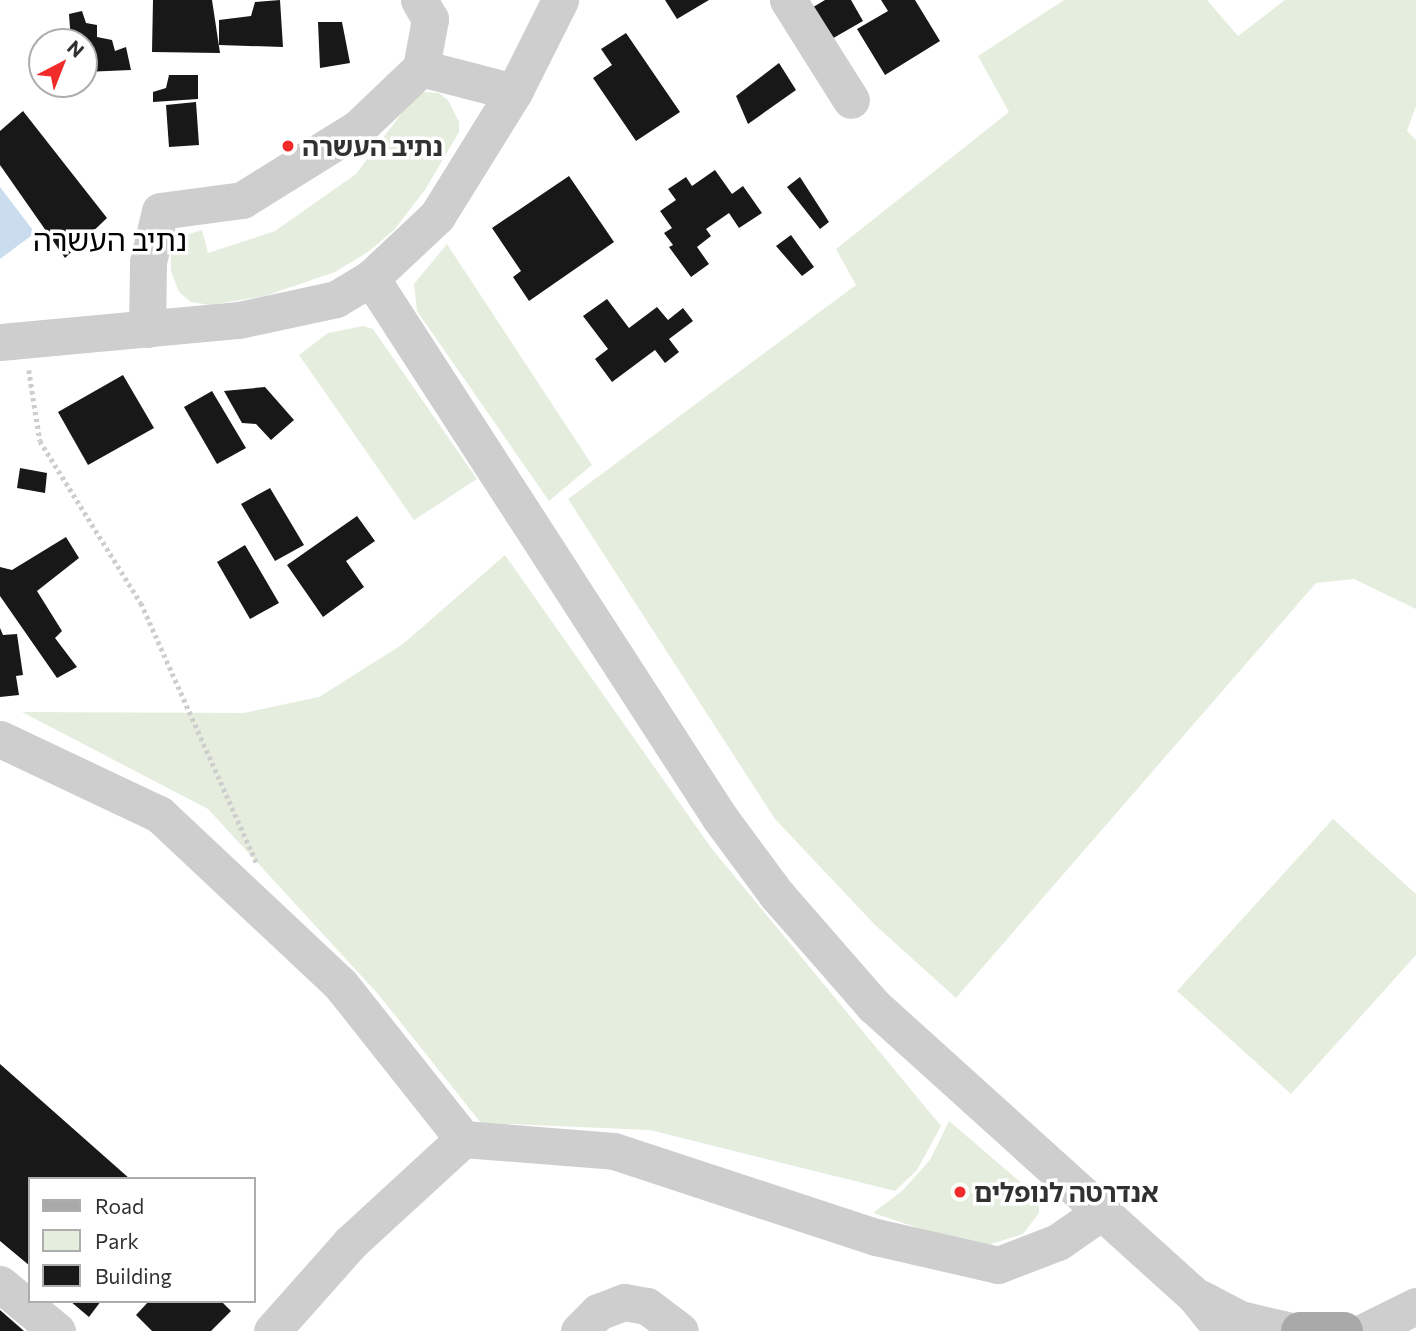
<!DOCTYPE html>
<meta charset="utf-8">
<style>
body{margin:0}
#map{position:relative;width:1416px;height:1331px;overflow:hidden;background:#fff;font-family:Commissioner,"Noto Sans Hebrew",sans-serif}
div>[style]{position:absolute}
.green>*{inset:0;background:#e5eede}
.water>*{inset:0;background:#c9ddef}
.building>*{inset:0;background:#181818}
.path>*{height:4.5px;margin-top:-2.25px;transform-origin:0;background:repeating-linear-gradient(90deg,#cecece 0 3.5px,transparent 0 7px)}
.minor>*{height:37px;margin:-18.5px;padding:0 18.5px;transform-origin:18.5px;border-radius:18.5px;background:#cecece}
.major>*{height:38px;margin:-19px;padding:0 19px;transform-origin:19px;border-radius:19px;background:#a9a9a9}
.dots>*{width:19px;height:19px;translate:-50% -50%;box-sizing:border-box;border:4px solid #fff;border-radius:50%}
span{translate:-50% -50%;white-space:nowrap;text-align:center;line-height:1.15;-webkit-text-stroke:7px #fff;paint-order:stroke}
.poi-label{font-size:26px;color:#313131;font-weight:700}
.left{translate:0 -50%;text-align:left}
.quarter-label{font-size:30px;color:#000}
.legend{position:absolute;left:28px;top:1177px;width:228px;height:126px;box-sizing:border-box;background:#fff;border:2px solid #adadad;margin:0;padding:9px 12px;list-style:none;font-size:21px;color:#313131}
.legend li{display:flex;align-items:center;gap:14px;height:35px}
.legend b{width:35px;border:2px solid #adadad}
.north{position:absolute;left:28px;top:28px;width:70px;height:70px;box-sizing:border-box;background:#fff;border:2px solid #adadad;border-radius:50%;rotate:42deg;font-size:19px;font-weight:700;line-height:28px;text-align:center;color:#313131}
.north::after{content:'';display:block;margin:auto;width:24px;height:32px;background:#f02b2a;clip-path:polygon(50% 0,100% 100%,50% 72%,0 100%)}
</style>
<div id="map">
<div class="green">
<div style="clip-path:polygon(1064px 0,1207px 0,1238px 36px,1285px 0,1416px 0,1416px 106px,1407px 131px,1416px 140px,1416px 609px,1354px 579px,1316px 583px,956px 998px,875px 925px,775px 819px,568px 499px,856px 285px,836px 249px,1009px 112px,978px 56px)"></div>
<div style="clip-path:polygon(424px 92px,439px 93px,448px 100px,459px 122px,459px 132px,425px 190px,394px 230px,368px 252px,335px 272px,265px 296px,210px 305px,191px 302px,179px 292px,171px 271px,171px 252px,189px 234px,202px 230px,208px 253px,275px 231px,356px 174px,410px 102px)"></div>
<div style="clip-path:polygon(447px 244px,592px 465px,549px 501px,417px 311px,414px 284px)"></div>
<div style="clip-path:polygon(363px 326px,373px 329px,477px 479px,414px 520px,299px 355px,328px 333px)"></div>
<div style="clip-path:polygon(505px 555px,712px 849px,941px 1126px,917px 1170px,895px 1191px,650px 1130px,481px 1123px,378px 994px,208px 809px,22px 712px,244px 713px,319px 697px,403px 644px)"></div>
<div style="clip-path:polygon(1333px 819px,1416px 894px,1416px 955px,1291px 1094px,1177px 991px)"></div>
<div style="clip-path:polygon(949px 1121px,1039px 1198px,1039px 1213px,1023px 1234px,979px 1248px,873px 1213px,902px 1191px,930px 1160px)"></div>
</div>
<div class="water">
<div style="clip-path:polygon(0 187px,35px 233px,0 259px)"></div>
</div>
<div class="building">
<div style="clip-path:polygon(153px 0,212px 0,220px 53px,152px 52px)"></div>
<div style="clip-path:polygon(280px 0,283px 47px,219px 45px,219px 20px,251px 16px,255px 2px)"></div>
<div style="clip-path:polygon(665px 0,709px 0,677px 19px)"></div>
<div style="clip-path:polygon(825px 0,851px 0,863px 21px,823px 44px,805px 12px)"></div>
<div style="clip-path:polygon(881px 0,915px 0,940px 41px,885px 75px,857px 29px,888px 11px)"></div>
<div style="clip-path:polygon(82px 11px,86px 23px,97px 25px,97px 37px,112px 40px,115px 51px,126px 47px,131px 70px,84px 72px,84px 42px,71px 42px,69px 14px)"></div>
<div style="clip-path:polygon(318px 22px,342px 22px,350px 63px,320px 68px)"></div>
<div style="clip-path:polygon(626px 33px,680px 112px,636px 141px,593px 78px,612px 65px,601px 49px)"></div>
<div style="clip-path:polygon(779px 63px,796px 90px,748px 124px,736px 96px)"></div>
<div style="clip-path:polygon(169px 75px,198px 75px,198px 99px,153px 102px,153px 92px,166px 88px)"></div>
<div style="clip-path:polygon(196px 102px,199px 145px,169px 147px,166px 105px)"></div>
<div style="clip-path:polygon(23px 111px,107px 218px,65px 258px,0 165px,0 131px)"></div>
<div style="clip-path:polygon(715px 170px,732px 194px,743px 186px,762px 213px,739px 228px,729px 213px,706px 229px,711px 236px,697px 247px,709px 264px,691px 277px,669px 247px,673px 245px,664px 233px,672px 228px,660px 211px,676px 200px,668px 189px,686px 177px,692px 186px)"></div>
<div style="clip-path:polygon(569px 176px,614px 242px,529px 301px,513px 277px,521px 271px,492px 228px)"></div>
<div style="clip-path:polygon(800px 177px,829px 222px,820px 229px,787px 187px)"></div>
<div style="clip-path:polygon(791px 235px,814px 267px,802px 276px,776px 246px)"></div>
<div style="clip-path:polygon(607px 299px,629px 328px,657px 307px,668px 320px,683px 308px,693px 321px,669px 339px,679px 352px,665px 363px,655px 350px,612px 382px,595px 359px,608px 349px,583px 316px)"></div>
<div style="clip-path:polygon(123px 375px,154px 428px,88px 465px,58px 412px)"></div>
<div style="clip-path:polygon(265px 387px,294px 420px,271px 440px,256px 424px,242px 423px,224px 391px)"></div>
<div style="clip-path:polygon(212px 391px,246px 448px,217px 464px,184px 407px)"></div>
<div style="clip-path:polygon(20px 468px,47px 473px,45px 493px,17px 488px)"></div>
<div style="clip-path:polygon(270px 488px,304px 545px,275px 561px,241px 504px)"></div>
<div style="clip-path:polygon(357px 516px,375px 541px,346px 561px,364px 587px,323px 617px,287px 565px)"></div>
<div style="clip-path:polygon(66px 537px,79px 558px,37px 591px,62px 631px,55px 638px,77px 667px,57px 678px,0 596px,0 567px,12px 570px)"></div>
<div style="clip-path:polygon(245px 545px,279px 603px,250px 619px,217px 562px)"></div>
<div style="clip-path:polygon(0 628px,3px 635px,17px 634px,23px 675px,16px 676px,19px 695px,0 697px)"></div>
<div style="clip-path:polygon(0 1064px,130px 1179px,30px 1179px,30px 1266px,0 1241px)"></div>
<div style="clip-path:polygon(70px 1301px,101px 1301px,89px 1317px)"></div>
<div style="clip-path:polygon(149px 1301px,221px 1301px,231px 1311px,211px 1331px,152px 1331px,136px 1315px)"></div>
<div style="clip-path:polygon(0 1310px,24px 1331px,0 1331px)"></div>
</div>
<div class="path">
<div style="left:29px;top:370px;width:72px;rotate:81.2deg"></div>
<div style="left:40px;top:441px;width:191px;rotate:58.1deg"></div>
<div style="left:141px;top:603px;width:285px;rotate:66deg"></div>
</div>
<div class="minor">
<div style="left:788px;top:0;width:118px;rotate:57.8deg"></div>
<div style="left:421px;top:68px;width:96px;rotate:14.5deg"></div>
<div style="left:371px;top:278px;width:643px;rotate:57.13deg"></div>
<div style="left:720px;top:818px;width:96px;rotate:53.5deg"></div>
<div style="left:777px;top:895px;width:147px;rotate:48.9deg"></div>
<div style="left:874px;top:1006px;width:433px;rotate:42.1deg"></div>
<div style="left:1195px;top:1296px;width:45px;rotate:51.3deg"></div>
<div style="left:147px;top:329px;width:67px;rotate:-89.1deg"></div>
<div style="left:148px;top:262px;width:52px;rotate:-76.8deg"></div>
<div style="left:160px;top:211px;width:83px;rotate:-7.6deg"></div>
<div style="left:242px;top:200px;width:137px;rotate:-31.8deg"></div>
<div style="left:358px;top:128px;width:87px;rotate:-43.6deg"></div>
<div style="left:421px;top:68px;width:50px;rotate:-79.6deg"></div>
<div style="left:430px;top:19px;width:22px;rotate:-120deg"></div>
<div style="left:0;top:342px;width:240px;rotate:-5.3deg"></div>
<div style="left:239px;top:320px;width:99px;rotate:-12.2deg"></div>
<div style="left:336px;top:299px;width:41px;rotate:-31deg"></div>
<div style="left:371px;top:278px;width:91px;rotate:-43.2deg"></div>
<div style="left:437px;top:216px;width:146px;rotate:-58.2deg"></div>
<div style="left:514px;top:92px;width:103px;rotate:-63.4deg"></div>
<div style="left:0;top:739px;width:176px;rotate:25.3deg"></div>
<div style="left:159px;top:814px;width:250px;rotate:43.2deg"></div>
<div style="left:341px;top:985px;width:196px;rotate:51.6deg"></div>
<div style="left:0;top:1284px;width:74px;rotate:39.5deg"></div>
<div style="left:1202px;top:1299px;width:43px;rotate:27.8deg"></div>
<div style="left:1240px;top:1319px;width:52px;rotate:13.2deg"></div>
<div style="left:272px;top:1331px;width:118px;rotate:-48.4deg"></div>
<div style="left:350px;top:1243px;width:154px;rotate:-42.6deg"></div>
<div style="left:463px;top:1139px;width:151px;rotate:4.5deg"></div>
<div style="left:614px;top:1151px;width:276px;rotate:18.2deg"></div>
<div style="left:876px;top:1237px;width:125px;rotate:12.9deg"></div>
<div style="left:998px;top:1265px;width:64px;rotate:-21deg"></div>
<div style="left:1058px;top:1242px;width:52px;rotate:-34.9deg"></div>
<div style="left:579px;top:1331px;width:27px;rotate:-45deg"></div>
<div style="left:598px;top:1312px;width:28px;rotate:-21deg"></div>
<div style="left:624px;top:1302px;width:23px;rotate:10deg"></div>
<div style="left:647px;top:1306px;width:41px;rotate:37.1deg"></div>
<div style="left:1365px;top:1331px;width:57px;rotate:-26.1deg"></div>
</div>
<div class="major">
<div style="left:1300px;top:1331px;width:44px"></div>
</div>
<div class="dots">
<div style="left:288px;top:146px;background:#f02b2a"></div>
<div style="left:960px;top:1192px;background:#f02b2a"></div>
</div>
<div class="poi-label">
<span class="left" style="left:302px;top:146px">נתיב העשרה</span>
<span class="left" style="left:974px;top:1192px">אנדרטה לנופלים</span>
</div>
<div class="quarter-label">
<span style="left:110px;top:239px">נתיב העשרה</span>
</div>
<ul class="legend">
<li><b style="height:9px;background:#a9a9a9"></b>Road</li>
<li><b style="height:19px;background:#e5eede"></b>Park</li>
<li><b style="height:19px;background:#181818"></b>Building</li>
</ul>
<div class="north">N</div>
</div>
